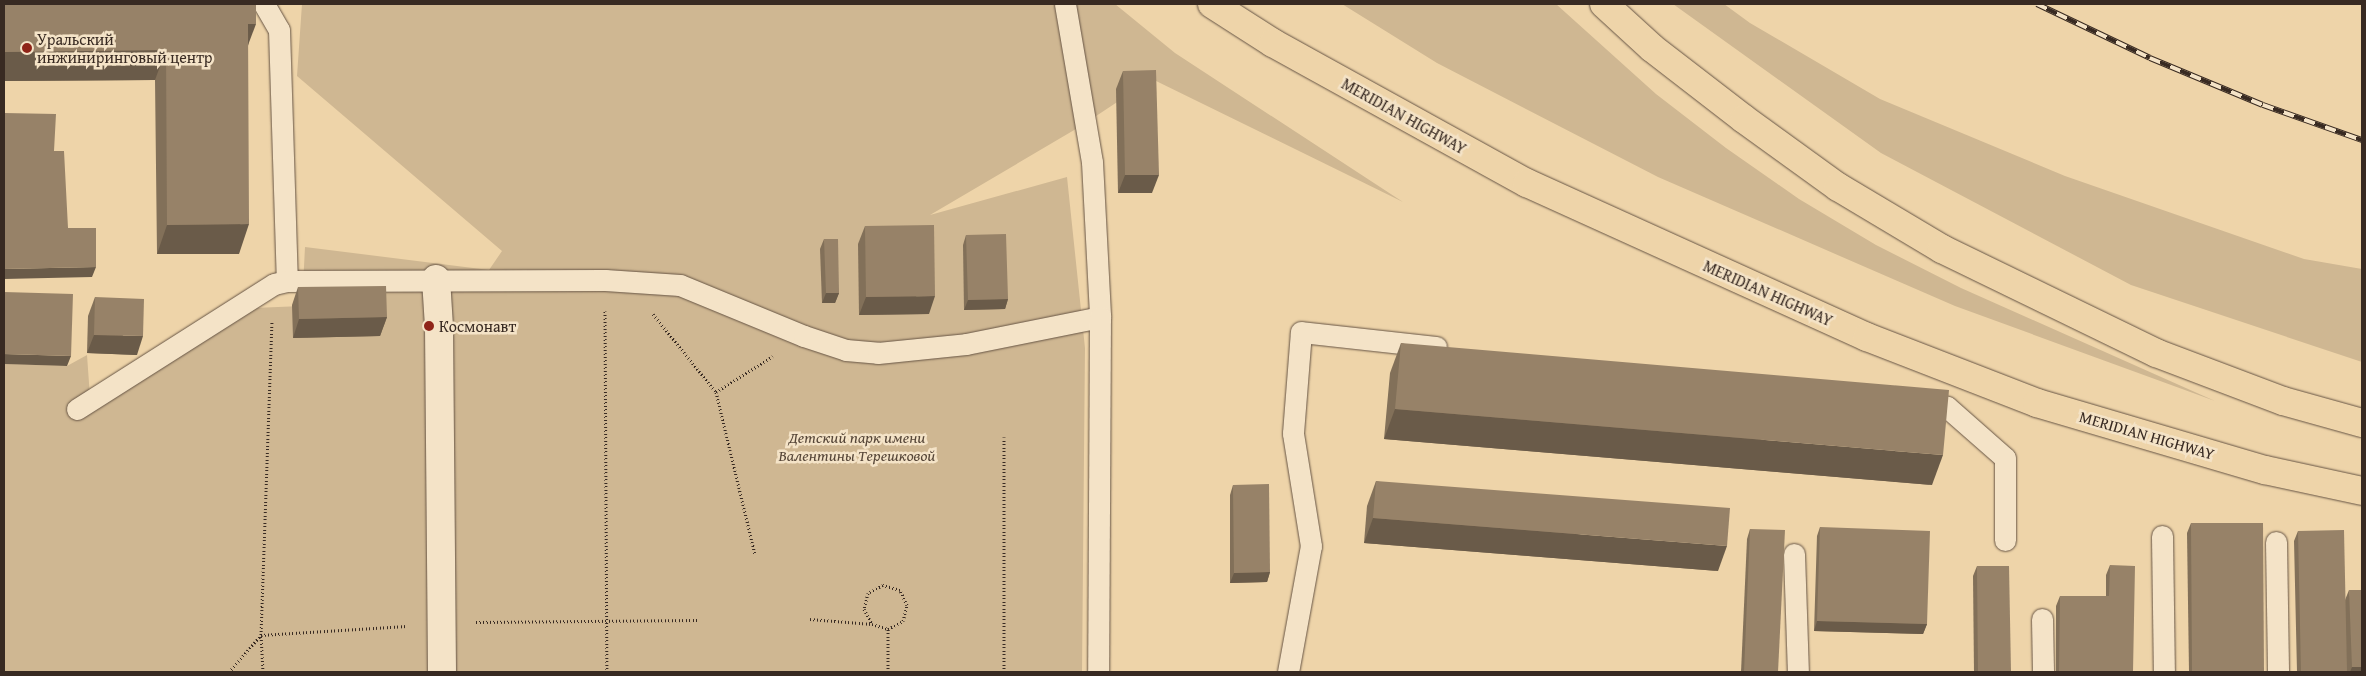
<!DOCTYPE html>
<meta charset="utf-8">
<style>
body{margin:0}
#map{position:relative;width:2366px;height:676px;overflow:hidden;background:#eed4a9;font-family:"Gentium Book Plus",serif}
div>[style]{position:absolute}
.green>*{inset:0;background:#cfb792}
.path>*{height:3px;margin-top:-1.5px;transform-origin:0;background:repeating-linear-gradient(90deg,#382a22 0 1px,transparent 0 3.5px)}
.roads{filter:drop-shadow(0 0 1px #665444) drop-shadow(0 0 1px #665444)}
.service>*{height:21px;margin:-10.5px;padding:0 10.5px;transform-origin:10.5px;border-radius:10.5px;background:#f4e3c7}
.pedestrian>*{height:28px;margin:-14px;padding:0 14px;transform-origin:14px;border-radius:14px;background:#f4e3c7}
.primary>*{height:28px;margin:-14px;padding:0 14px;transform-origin:14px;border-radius:14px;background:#eed4a9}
.rail>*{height:5.5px;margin-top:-2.75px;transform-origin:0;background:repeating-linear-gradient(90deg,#f4e3c7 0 11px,#382a22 0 22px);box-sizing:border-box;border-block:1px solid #382a22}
.wall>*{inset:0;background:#827059}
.shaded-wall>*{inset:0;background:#6a5b49}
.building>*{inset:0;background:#978268}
.dots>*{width:14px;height:14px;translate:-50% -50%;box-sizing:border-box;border:2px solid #f4e3c7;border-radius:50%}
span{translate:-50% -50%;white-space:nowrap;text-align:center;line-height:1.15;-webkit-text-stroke:5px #f4e3c7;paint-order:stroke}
.poi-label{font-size:16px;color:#382a22}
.left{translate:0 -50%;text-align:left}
.street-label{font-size:16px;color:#382a22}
.park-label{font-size:16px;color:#564638;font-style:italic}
.frame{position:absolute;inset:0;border:5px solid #382a22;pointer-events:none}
</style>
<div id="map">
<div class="green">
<div style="clip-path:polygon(302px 4px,1115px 4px,1175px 53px,1403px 202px,1152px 79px,1081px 126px,930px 215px,1067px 177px,1085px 348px,1082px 672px,4px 672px,4px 364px,67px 366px,87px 355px,91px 411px,254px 308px,302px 306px,305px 247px,489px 270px,502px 251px,297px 76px)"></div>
<div style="clip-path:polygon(1342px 4px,1556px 4px,1656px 94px,1726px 148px,1799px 199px,1876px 245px,1961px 288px,2215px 401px,1955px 306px,1658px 177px,1437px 63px)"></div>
<div style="clip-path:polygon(1673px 4px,1724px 4px,1750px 23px,1880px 99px,2065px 176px,2304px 259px,2362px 269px,2362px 362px,2131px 285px,1881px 153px)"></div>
</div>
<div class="path">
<div style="left:605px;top:311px;width:361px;rotate:89.7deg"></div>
<div style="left:653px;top:314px;width:100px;rotate:51.1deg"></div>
<div style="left:716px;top:392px;width:167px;rotate:76.5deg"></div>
<div style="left:716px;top:392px;width:67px;rotate:-32.3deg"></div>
<div style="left:1004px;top:437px;width:235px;rotate:90deg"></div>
<div style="left:810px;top:619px;width:62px;rotate:4.6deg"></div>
<div style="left:872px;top:624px;width:17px;rotate:17deg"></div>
<div style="left:888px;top:629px;width:17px;rotate:-28deg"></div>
<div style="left:903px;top:621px;width:16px;rotate:-76deg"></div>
<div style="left:907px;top:605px;width:17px;rotate:-115deg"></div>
<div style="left:900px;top:590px;width:18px;rotate:-164deg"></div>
<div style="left:883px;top:585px;width:17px;rotate:152deg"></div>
<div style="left:868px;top:593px;width:16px;rotate:104deg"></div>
<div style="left:864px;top:609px;width:17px;rotate:62deg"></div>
<div style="left:476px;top:622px;width:222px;rotate:-0.5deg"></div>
<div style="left:751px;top:670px;width:2px;rotate:90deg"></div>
<div style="left:229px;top:672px;width:49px;rotate:-49.1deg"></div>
<div style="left:261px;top:635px;width:146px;rotate:-3.5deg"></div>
<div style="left:263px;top:672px;width:37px;rotate:-93deg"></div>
<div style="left:261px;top:635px;width:313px;rotate:-88deg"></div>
<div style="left:888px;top:672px;width:43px;rotate:-90deg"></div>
</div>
<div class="roads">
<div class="service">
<div style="left:264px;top:4px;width:30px;rotate:60deg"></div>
<div style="left:279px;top:30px;width:251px;rotate:88.2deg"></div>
<div style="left:287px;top:281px;width:318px;rotate:-0.2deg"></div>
<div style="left:605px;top:280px;width:75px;rotate:3.8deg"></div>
<div style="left:680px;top:285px;width:134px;rotate:22.4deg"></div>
<div style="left:804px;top:336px;width:44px;rotate:18.4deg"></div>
<div style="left:846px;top:350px;width:32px;rotate:5deg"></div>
<div style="left:878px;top:353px;width:88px;rotate:-5.8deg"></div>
<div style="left:966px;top:344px;width:137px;rotate:-11.4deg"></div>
<div style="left:1065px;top:4px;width:160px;rotate:80.3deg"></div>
<div style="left:1092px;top:162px;width:155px;rotate:87deg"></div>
<div style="left:1100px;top:317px;width:355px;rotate:90.3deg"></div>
<div style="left:1920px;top:403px;width:27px;rotate:8deg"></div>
<div style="left:1947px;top:407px;width:77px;rotate:41.3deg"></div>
<div style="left:2005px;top:458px;width:82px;rotate:90deg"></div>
<div style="left:77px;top:409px;width:233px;rotate:-32.4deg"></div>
<div style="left:274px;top:284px;width:13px;rotate:-13deg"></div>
<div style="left:2162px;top:536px;width:136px;rotate:89.2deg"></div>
<div style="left:2276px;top:542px;width:130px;rotate:89.1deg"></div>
<div style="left:1794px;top:554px;width:118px;rotate:88.1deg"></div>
<div style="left:2042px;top:619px;width:53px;rotate:88.9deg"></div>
<div style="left:1288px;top:672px;width:128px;rotate:-79.7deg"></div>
<div style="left:1311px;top:546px;width:114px;rotate:-99.1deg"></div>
<div style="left:1293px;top:433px;width:101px;rotate:-85.5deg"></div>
<div style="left:1301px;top:332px;width:136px;rotate:6.3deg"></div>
</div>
<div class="pedestrian">
<div style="left:436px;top:279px;width:48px;rotate:86.4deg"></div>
<div style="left:439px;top:327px;width:345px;rotate:89.5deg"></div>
</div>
<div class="primary">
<div style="left:1212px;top:4px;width:72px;rotate:32.6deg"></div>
<div style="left:1273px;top:43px;width:290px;rotate:28.9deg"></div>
<div style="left:1527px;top:183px;width:373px;rotate:24.4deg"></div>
<div style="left:1867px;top:337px;width:182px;rotate:21.2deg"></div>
<div style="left:2037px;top:403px;width:238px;rotate:16.4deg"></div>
<div style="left:2265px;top:470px;width:99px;rotate:12.2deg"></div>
<div style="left:1604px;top:4px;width:65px;rotate:42.5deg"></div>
<div style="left:1652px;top:48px;width:116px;rotate:37.7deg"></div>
<div style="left:1744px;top:119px;width:116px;rotate:35.9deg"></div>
<div style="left:1838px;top:187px;width:121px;rotate:30.8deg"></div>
<div style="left:1942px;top:249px;width:238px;rotate:25.9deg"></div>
<div style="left:2156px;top:353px;width:136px;rotate:20.7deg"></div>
<div style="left:2283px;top:401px;width:82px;rotate:15.6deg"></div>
</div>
</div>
<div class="rail">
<div style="left:2037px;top:4px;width:125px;rotate:25.5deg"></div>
<div style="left:2150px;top:58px;width:122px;rotate:22.6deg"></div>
<div style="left:2263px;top:105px;width:105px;rotate:19.5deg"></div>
<div style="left:2361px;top:4px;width:1px"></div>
</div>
<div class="wall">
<div style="clip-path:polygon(4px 4px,256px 4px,248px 46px,239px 254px,157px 254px,155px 80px,4px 81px)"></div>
<div style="clip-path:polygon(1123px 71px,1152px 193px,1118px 193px,1116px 89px)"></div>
<div style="clip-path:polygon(865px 226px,929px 314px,859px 315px,858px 244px)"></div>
<div style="clip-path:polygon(966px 235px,1008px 299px,1005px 309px,964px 310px,963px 245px)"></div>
<div style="clip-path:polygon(824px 239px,839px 293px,835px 303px,822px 303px,820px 249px)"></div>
<div style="clip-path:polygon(298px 287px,387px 317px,380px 336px,293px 338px,292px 305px)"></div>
<div style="clip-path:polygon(95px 297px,137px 355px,87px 353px,88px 316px)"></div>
<div style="clip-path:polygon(1401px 343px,1932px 485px,1384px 439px,1390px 373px)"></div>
<div style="clip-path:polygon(1376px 481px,1718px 571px,1364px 543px,1367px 506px)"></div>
<div style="clip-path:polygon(1233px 485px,1270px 572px,1267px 582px,1230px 583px,1230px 495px)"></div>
<div style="clip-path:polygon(2191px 523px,2264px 672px,2189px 672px,2187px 533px)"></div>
<div style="clip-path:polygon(1820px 527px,1927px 624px,1923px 634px,1814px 631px,1817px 536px)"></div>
<div style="clip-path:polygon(1750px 529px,1778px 672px,1741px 672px,1747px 539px)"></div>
<div style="clip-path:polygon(2298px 531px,2345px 600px,2349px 590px,2362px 672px,2297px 672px,2294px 541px)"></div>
<div style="clip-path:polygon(2110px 565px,2133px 672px,2056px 672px,2056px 606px,2060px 596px,2106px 596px,2106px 575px)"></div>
<div style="clip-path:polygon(1977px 566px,2011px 672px,1974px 672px,1973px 576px)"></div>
</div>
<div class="shaded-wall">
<div style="clip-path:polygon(248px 24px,256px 24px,245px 53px)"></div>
<div style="clip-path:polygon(166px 50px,155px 80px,4px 81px,4px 56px,5px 52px)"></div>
<div style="clip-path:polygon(1125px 175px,1159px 175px,1152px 193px,1118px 193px)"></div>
<div style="clip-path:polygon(249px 224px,239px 254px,157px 254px,167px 225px)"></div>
<div style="clip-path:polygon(96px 267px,92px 277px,4px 279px,4px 269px)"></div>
<div style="clip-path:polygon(826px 293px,839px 293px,835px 303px,822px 303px)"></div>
<div style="clip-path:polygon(935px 296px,929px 314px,859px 315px,866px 297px)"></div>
<div style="clip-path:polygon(1008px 299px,1005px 309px,964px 310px,968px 300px)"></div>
<div style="clip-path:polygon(387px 317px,380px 336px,293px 338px,299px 319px)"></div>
<div style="clip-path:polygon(94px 335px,143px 336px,137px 355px,87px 353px)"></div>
<div style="clip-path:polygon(4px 354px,71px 356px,67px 366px,4px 364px)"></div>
<div style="clip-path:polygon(1395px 409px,1943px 455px,1932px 485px,1384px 439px)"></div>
<div style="clip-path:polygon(1373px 518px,1727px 546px,1718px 571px,1364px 543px)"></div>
<div style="clip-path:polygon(1270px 572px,1267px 582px,1230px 583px,1234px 573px)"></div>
<div style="clip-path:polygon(1817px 621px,1927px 624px,1923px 634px,1814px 631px)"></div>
<div style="clip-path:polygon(2352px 667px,2362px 667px,2362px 672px,2350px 672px)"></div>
</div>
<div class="building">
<div style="clip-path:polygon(5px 4px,256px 4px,256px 24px,248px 24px,249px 224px,167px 225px,166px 50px,5px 52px)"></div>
<div style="clip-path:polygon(1156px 70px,1159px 175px,1125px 175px,1123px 71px)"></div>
<div style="clip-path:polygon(4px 113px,56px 114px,54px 151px,64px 151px,68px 228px,96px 228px,96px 267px,4px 269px)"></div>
<div style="clip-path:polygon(934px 225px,935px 296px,866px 297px,865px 226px)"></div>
<div style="clip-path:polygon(1006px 234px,1008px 299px,968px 300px,966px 235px)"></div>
<div style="clip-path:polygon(824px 239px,838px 239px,839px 293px,826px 293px)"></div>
<div style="clip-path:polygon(386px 286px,387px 317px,299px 319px,298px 287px)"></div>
<div style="clip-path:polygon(4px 292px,73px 294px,71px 356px,4px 354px)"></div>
<div style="clip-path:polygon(95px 297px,144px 299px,143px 336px,94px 335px)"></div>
<div style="clip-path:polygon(1401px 343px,1949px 390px,1943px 455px,1395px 409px)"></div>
<div style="clip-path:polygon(1376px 481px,1730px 508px,1727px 546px,1373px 518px)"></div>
<div style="clip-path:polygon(1269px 484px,1270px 572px,1234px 573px,1233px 485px)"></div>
<div style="clip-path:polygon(2191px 523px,2263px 523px,2264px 672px,2192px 672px)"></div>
<div style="clip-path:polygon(1820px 527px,1930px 531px,1927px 624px,1817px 621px)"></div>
<div style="clip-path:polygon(1750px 529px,1785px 530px,1778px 672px,1744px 672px)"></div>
<div style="clip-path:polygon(2344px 530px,2347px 672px,2301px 672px,2298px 531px)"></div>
<div style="clip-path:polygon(2110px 565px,2135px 566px,2133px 672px,2059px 672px,2060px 596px,2109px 596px)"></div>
<div style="clip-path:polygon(1977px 566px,2009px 566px,2011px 672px,1978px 672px)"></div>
<div style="clip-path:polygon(2349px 590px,2362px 590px,2362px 667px,2352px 667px)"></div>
</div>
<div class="dots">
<div style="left:27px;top:48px;background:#8f2418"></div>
<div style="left:429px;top:326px;background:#8f2418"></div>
</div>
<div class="poi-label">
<span class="left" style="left:37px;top:48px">Уральский<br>инжиниринговый центр</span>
<span class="left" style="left:439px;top:326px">Космонавт</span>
</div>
<div class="street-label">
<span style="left:1404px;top:116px;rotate:29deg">MERIDIAN HIGHWAY</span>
<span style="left:1768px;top:293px;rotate:24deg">MERIDIAN HIGHWAY</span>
<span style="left:2147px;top:435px;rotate:16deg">MERIDIAN HIGHWAY</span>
</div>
<div class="park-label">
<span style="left:857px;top:446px">Детский парк имени<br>Валентины Терешковой</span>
</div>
<div class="frame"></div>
</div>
